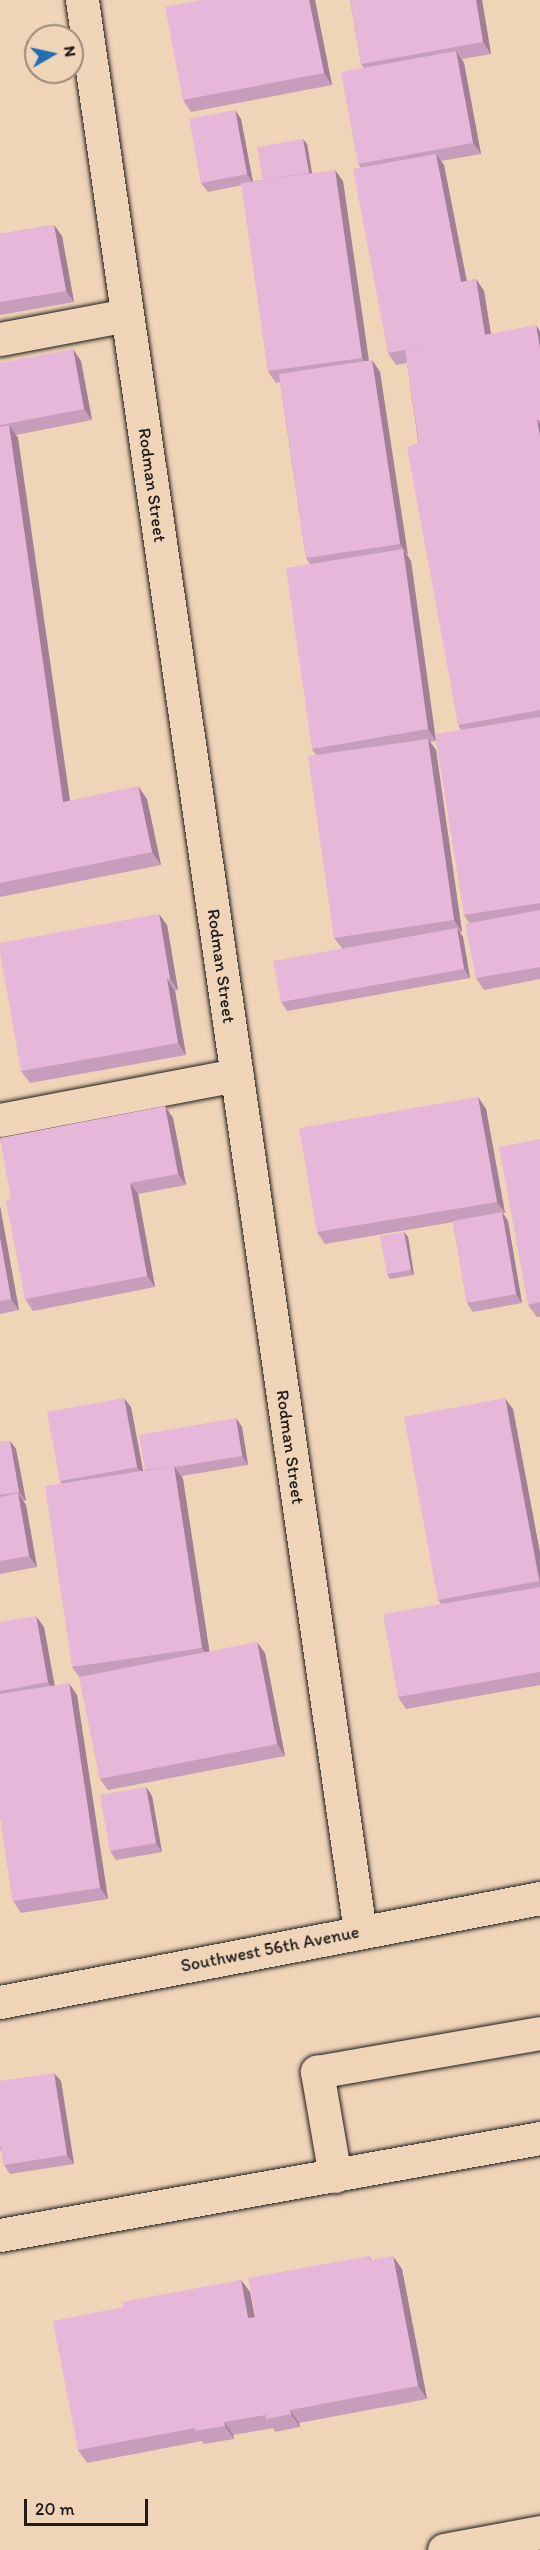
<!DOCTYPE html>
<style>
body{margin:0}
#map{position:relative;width:540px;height:2550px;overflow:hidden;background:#f0d4b7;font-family:Itim,sans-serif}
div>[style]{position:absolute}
.roads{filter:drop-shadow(0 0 2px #1c1c1c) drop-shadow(0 0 2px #1c1c1c)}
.minor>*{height:33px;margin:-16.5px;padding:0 16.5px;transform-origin:16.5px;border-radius:16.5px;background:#f0d4b7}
.wall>*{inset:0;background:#c69dba}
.shaded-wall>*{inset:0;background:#a18097}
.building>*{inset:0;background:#e6b7d8}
span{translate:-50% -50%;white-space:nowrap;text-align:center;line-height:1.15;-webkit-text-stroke:4.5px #f0d4b7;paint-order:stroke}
.street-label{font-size:18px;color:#1c1c1c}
.north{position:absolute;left:24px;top:24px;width:60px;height:60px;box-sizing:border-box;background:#f0d4b7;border:2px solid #9b8a79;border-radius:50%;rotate:81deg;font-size:16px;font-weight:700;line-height:24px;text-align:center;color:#1c1c1c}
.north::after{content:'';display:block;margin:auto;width:21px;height:27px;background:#1f6fb2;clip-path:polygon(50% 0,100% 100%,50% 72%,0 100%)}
.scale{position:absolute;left:24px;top:2499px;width:124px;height:27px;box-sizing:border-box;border:3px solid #1c1c1c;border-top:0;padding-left:8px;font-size:18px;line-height:21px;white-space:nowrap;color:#1c1c1c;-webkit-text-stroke:4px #f0d4b7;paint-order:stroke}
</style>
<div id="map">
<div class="roads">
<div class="minor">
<div style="left:82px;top:0;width:1951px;rotate:81.81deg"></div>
<div style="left:0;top:339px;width:129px;rotate:-10.7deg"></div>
<div style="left:0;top:1120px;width:241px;rotate:-10.8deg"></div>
<div style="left:0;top:2002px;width:550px;rotate:-10.9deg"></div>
<div style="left:335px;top:2176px;width:106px;rotate:-99.8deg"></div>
<div style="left:317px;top:2072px;width:226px;rotate:-9.9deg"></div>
<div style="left:0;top:2235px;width:549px;rotate:-10.18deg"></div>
<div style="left:444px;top:2550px;width:98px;rotate:-10.6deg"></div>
</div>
</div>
<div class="wall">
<div style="clip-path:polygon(315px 0,332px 85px,191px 112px,183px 100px)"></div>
<div style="clip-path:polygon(350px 0,482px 0,491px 54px,462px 59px,464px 63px,481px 154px,441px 161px,444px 165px,467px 281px,476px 279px,484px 291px,491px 334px,540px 331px,540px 979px,484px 990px,476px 978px,470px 924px,464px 915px,461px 730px,458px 725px,407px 363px,396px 365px,388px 353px,361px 168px,358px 164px,364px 68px,361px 64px)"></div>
<div style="clip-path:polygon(241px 119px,253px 181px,263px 180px,303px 139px,307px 144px,312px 173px,343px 181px,369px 361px,372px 360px,380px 372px,407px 555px,411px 561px,436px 741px,430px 742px,436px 750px,462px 932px,460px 932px,463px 937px,470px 978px,287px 1011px,281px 1002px,342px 948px,334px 938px,316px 755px,312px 749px,310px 564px,306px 558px,280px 382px,276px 383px,268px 371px,242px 185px,208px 192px,201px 183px)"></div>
<div style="clip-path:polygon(54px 225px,62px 236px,74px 302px,0 315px,0 234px)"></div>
<div style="clip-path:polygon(81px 361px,92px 420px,16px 435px,18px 438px,70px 801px,147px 799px,161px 865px,0 897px,0 363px)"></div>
<div style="clip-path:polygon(167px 925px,178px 990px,175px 991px,186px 1055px,30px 1083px,21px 1071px)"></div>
<div style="clip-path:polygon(478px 1097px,486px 1109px,505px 1213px,503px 1213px,508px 1221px,522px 1303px,473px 1312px,467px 1303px,453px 1222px,325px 1244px,317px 1232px)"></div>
<div style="clip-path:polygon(165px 1106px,173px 1118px,186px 1185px,138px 1194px,155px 1287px,33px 1311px,25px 1299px,11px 1199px)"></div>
<div style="clip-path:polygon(540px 1139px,540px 1317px,537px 1317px,528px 1305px)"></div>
<div style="clip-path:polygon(0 1206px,19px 1310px,0 1314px)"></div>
<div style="clip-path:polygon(404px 1232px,408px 1237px,414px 1275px,390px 1279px,387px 1274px)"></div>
<div style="clip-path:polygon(131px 1407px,143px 1471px,145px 1470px,236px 1418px,242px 1427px,248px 1465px,182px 1476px,183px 1479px,209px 1651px,265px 1653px,285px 1756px,108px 1790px,100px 1779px,80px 1678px,72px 1667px,61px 1483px,60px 1481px)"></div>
<div style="clip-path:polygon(513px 1409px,540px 1553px,540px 1685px,406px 1709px,398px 1697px,441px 1604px,438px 1600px)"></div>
<div style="clip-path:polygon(10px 1441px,16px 1449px,26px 1501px,23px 1501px,26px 1505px,37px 1567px,0 1574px,0 1442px)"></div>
<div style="clip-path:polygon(0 1622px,44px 1627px,55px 1686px,77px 1695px,108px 1899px,21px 1913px,13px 1901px,0 1815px)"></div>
<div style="clip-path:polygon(146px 1787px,152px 1796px,162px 1852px,116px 1860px,110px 1851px)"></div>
<div style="clip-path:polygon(0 2081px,61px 2081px,74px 2164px,10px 2174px,4px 2165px,2px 2152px,0 2150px)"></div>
<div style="clip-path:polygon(369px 2256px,372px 2260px,402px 2269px,427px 2399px,299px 2423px,300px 2427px,275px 2432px,273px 2428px,233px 2435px,234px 2439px,204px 2444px,202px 2441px,87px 2463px,78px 2450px,124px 2307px,241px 2280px,250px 2292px,255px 2317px)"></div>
</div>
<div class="shaded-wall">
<div style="clip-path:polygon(309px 0,315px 0,332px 85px,324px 73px)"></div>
<div style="clip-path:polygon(476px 0,482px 0,491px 54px,483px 42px)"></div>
<div style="clip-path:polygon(456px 51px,464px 63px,481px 154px,473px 143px)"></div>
<div style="clip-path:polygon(235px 110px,241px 119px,253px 183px,247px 174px)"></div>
<div style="clip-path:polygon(303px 139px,307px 144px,313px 179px,309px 174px)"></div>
<div style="clip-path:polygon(436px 154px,444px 165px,469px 293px,461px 282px)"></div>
<div style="clip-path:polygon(335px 170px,343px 181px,370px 369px,362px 358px)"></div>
<div style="clip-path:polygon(54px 225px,62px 236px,74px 302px,66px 291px)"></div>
<div style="clip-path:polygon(476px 279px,484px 291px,493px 347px,485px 336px)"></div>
<div style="clip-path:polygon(536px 325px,540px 331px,540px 349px)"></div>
<div style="clip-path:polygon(73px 349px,81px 361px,92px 420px,84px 409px)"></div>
<div style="clip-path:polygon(372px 360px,380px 372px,408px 555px,400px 544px)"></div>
<div style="clip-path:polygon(537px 420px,540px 424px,540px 437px)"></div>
<div style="clip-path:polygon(9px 425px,18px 438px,72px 815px,63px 802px)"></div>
<div style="clip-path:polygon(403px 549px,411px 561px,436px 741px,428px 729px)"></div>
<div style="clip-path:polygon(428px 739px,436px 750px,462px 932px,454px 920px)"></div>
<div style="clip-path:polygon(138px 786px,147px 799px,161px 865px,152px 852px)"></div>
<div style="clip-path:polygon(159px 914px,167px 925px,178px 990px,170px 979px)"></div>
<div style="clip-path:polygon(457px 928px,463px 937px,470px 978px,464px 969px)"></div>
<div style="clip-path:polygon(167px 979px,175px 991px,186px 1055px,178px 1043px)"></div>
<div style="clip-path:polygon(478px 1097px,486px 1109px,505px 1213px,497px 1202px)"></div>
<div style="clip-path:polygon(165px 1106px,173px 1118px,186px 1185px,178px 1174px)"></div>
<div style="clip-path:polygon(130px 1183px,138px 1194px,155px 1287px,147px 1276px)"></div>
<div style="clip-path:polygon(0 1206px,19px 1310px,11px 1299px,0 1238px)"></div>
<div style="clip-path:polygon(502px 1212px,508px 1221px,522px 1303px,516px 1294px)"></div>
<div style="clip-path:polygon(404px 1232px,408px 1237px,414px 1275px,411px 1270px)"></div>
<div style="clip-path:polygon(124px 1398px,131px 1407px,144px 1476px,137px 1467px)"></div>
<div style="clip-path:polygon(505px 1398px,513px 1409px,540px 1553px,540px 1582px)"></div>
<div style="clip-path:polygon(236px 1418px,242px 1427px,248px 1465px,242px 1456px)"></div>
<div style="clip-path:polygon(10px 1441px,16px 1449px,26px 1501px,19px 1492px)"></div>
<div style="clip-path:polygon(174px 1466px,183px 1479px,211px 1661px,202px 1648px)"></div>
<div style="clip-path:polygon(18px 1493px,26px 1505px,37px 1567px,29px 1556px)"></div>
<div style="clip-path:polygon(36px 1616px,44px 1627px,56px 1694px,48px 1682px)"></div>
<div style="clip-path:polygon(257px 1642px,265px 1653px,285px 1756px,277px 1744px)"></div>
<div style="clip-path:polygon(69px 1683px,77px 1695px,108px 1899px,100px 1888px)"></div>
<div style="clip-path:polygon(146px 1787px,152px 1796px,162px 1852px,156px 1843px)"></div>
<div style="clip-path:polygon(54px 2073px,61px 2081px,74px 2164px,67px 2155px)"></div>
<div style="clip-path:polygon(393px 2256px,402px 2269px,427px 2399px,418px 2386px)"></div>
<div style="clip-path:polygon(241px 2280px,250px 2292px,257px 2331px,248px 2318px)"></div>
<div style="clip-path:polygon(290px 2410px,299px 2423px,300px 2427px,291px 2414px)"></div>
<div style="clip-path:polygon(224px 2422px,233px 2435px,234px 2439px,225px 2426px)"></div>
</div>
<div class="building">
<div style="clip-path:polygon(201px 0,309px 0,324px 73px,183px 100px,165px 7px)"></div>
<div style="clip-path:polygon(350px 0,476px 0,483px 42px,361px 64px)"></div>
<div style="clip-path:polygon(456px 51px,473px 143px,358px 164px,341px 72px)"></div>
<div style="clip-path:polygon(235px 110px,247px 174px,201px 183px,189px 119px)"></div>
<div style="clip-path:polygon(303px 139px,309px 173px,263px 180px,257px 147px)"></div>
<div style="clip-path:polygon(436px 154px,461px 282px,476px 279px,485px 335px,388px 353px,353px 169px)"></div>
<div style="clip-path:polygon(335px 170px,362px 358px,268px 371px,241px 183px)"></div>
<div style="clip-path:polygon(54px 225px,66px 291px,0 302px,0 234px)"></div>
<div style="clip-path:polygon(536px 325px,540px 349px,540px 420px,537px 420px,540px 437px,540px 710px,458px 725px,407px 447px,419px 443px,405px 350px)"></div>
<div style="clip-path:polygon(73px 349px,84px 409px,0 425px,0 363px)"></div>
<div style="clip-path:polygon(372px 360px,400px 544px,306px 558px,279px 374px)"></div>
<div style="clip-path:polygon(9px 425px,63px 802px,138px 786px,152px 852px,0 883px,0 427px)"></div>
<div style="clip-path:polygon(403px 549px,428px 729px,312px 749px,286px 568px)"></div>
<div style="clip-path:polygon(540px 717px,540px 903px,464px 915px,435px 734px)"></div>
<div style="clip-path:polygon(428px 739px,454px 920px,334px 938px,308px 756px)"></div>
<div style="clip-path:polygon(540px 910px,540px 967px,476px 978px,465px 924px)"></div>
<div style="clip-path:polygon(159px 914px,170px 979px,167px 979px,178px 1043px,21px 1071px,0 952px,0 943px)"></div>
<div style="clip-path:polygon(457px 928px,464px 969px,281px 1002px,273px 961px)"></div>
<div style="clip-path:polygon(478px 1097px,497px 1202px,317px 1232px,299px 1128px)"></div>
<div style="clip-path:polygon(165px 1106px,178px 1174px,130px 1183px,147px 1276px,25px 1299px,6px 1201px,11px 1199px,0 1138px)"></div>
<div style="clip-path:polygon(540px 1139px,540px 1302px,528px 1305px,499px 1147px)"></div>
<div style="clip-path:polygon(502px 1212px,516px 1294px,467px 1303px,453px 1221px)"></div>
<div style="clip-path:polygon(404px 1232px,411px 1270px,387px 1274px,380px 1236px)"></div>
<div style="clip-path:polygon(0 1238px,11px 1299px,0 1301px)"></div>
<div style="clip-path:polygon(124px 1398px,137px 1467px,60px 1481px,47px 1412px)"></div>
<div style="clip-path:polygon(505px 1398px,539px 1581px,438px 1600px,404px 1417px)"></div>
<div style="clip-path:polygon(236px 1418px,242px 1456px,175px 1467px,174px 1466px,145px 1470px,139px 1435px)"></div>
<div style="clip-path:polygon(10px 1441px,19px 1492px,0 1495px,0 1442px)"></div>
<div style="clip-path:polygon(174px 1466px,202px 1648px,72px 1667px,45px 1486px)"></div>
<div style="clip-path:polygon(18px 1493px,29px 1556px,0 1561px,0 1497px)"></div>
<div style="clip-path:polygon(540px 1587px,540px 1672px,398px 1697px,383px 1614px)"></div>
<div style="clip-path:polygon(36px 1616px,48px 1682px,0 1691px,0 1622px)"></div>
<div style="clip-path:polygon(257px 1642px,277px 1744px,100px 1779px,79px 1677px)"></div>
<div style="clip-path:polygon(69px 1683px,100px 1888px,13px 1901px,0 1815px,0 1694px)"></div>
<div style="clip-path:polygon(146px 1787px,156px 1843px,110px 1851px,100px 1795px)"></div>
<div style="clip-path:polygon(54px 2073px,67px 2155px,4px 2165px,0 2144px,0 2081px)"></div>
<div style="clip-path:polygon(369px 2256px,370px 2260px,393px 2256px,418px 2386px,290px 2410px,291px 2414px,266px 2419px,266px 2415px,224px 2422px,225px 2426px,195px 2431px,195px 2428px,78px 2450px,53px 2321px,124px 2307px,122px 2302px,241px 2280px,248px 2318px,256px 2317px,248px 2278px)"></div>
</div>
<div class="street-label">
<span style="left:152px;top:485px;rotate:82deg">Rodman Street</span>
<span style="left:221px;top:966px;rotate:82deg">Rodman Street</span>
<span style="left:290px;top:1447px;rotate:82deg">Rodman Street</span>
<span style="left:270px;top:1949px;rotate:-11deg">Southwest 56th Avenue</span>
</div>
<div class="north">N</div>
<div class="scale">20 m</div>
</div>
